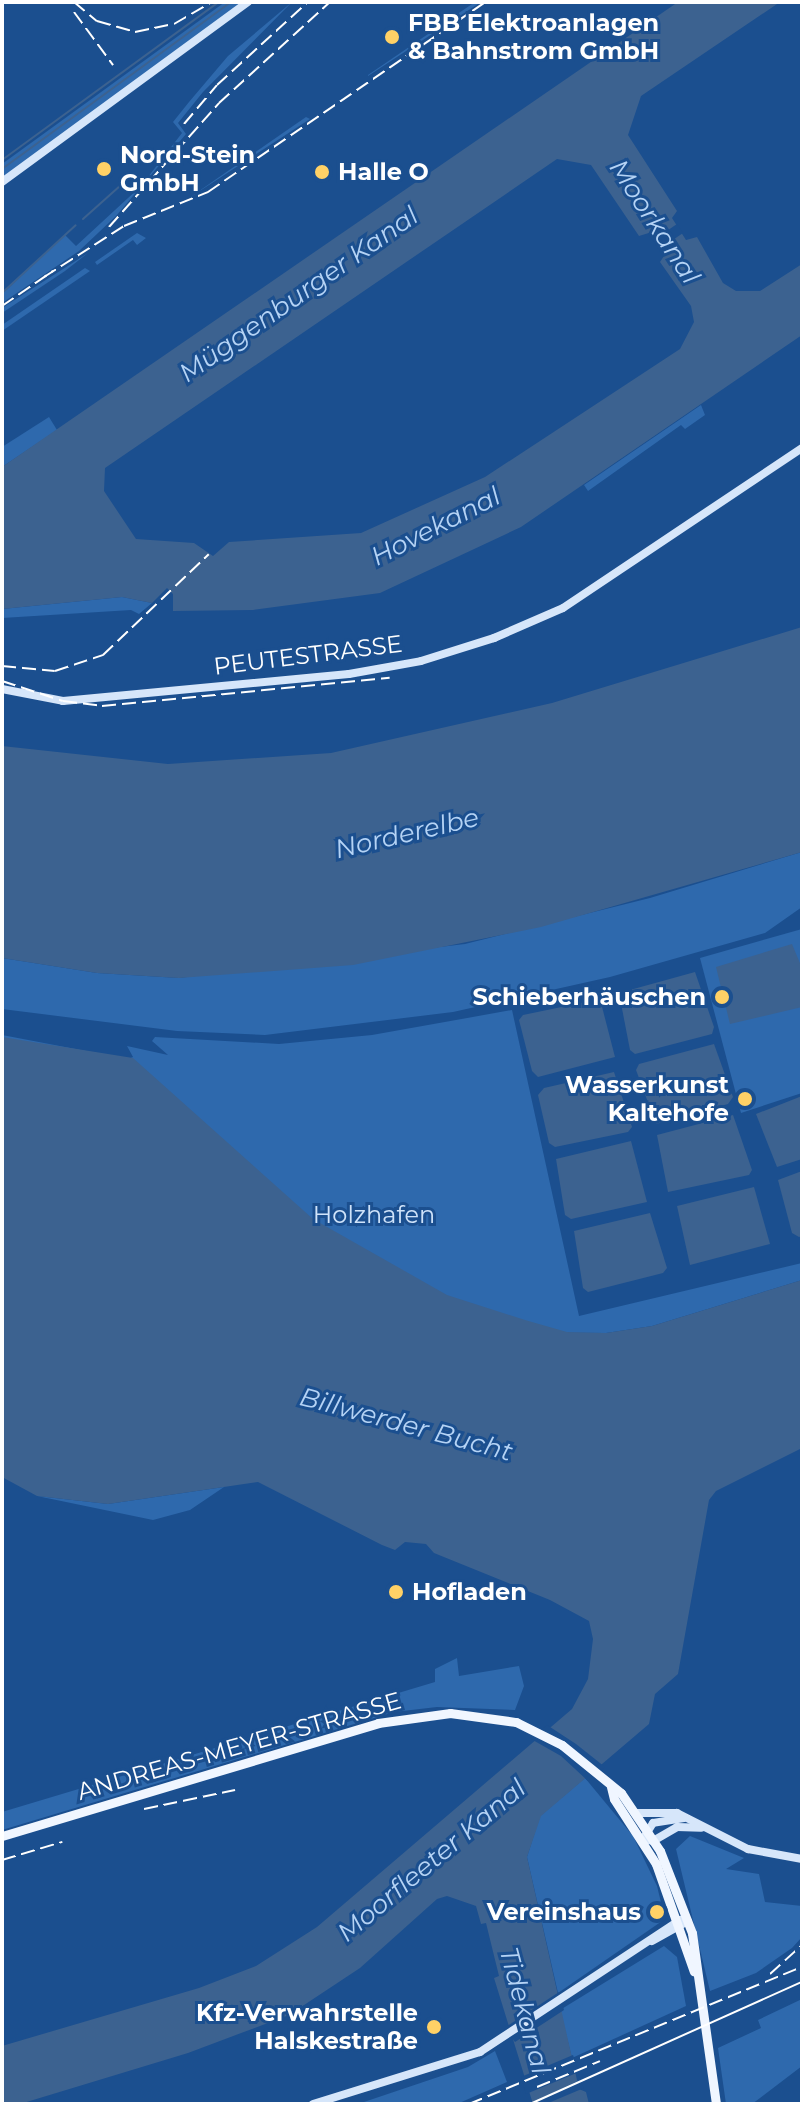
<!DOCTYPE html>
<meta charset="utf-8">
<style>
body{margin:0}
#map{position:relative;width:804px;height:2106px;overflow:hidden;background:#1b4f8f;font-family:Montserrat,sans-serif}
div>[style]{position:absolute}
.green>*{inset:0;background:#2e69ad}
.water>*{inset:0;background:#3c6290}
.pier>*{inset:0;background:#1b4f8f}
.stream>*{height:2px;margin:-1px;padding:0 1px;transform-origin:1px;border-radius:1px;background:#3c6290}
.secondary>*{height:8px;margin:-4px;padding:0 4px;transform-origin:4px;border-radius:4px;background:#d6e6fa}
.primary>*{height:9px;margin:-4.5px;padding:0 4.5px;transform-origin:4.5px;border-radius:4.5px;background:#f0f6ff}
.tram>*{height:2px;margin:-1px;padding:0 1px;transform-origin:1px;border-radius:1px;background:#fff}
.rail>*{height:2px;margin-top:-1px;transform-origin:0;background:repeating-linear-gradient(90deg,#fff 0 14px,transparent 0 20px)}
.dots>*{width:22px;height:22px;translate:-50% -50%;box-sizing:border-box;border:4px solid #1b4f8f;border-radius:50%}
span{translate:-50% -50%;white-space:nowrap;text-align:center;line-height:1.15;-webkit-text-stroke:6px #1b4f8f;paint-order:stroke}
.poi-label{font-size:24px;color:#fff;font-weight:700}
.left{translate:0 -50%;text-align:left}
.right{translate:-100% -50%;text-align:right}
.street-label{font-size:24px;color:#fff}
.park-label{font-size:24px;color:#cfe3fa}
.water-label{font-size:26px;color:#b5d3f5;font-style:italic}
.frame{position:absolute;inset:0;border:4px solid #fff;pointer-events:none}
</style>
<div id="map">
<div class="green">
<div style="clip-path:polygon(225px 2px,243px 2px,2px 178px,2px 164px)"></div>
<div style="clip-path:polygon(292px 2px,203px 92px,178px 123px,186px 134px,116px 216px,79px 251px,2px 303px,2px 294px,65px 235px,76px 246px,141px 186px,182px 133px,173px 122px,189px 102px,228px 56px)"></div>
<div style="clip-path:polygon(475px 2px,481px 2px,368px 76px,368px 75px)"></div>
<div style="clip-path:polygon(306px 117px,310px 119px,189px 198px)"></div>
<div style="clip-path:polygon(137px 233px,146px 238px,137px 245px,133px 240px,97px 265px,95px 262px)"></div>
<div style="clip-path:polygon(88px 253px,65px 271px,2px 313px,2px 308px)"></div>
<div style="clip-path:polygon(85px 268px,90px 271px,2px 331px,2px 325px)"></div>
<div style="clip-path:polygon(701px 405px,705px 415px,685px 429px,681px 425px,588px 491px,584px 485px)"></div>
<div style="clip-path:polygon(49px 417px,57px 430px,2px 467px,2px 447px)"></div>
<div style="clip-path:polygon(122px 597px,152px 603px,139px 614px,131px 610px,2px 618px,2px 609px)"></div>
<div style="clip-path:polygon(802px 852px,802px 907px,765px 933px,610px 977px,453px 1012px,265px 1035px,177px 1031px,2px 1009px,2px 958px,97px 973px,179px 978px,465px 944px,650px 898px)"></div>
<div style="clip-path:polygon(802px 929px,802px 1093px,741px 1113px,700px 958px)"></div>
<div style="clip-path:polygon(512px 1010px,579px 1316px,802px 1263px,802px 1280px,652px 1326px,606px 1333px,2px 1328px,2px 1035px,128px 1059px,133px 1057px,127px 1046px,168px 1055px,152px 1041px,155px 1037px,279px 1044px,372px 1035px)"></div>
<div style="clip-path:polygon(224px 1487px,190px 1510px,153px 1520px,37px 1496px,108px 1504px)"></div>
<div style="clip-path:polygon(457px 1658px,459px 1676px,519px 1666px,524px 1686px,515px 1710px,437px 1707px,394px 1712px,2px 1830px,2px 1812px,435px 1682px,435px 1669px)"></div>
<div style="clip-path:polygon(585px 1778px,633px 1836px,657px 1886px,665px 1919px,558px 1993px,527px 1857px,540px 1816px)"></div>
<div style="clip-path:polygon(690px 1836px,744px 1858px,726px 1869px,759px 1874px,765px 1902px,802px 1906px,802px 1937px,792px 1948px,756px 1973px,710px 1991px,676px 1849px)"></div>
<div style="clip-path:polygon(664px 1946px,677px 1957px,686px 2006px,572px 2058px,560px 2010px)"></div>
<div style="clip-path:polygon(802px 1999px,802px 2066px,752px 2104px,726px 2104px,718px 2048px,761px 2028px,758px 2020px)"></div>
<div style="clip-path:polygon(495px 2051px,507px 2082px,457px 2104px,358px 2104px,468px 2067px)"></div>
</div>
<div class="water">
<div style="clip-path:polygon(evenodd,678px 2px,780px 2px,641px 96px,628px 135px,677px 211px,672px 218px,686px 240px,697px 237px,723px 283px,736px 291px,760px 291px,802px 264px,802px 335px,521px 527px,380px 593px,253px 610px,173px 611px,173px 594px,167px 588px,152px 603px,122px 597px,2px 609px,2px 467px,678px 2px,557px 159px,591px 165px,639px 236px,652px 232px,666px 253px,660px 262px,691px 306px,694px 322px,680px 349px,485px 477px,361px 533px,229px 542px,213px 556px,194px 543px,136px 539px,104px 491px,105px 468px,557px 159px)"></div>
<div style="clip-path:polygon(802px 627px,802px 852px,541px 927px,353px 965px,179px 978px,97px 973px,2px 958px,2px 746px,168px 764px,331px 753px,552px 703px)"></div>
<div style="clip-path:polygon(792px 944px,802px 968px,802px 1007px,730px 1024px,716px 967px)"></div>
<div style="clip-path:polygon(695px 972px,714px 1027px,712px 1034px,635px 1054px,630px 1050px,619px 993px)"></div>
<div style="clip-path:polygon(600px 999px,615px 1057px,538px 1077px,532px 1071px,519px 1020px,523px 1015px)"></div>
<div style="clip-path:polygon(2px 1037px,133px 1058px,313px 1219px,447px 1295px,525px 1320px,567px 1332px,606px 1333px,652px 1326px,802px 1280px,802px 1448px,716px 1491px,709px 1500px,678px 1674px,655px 1694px,649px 1724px,541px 1816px,527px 1857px,579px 2089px,586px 2092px,589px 2104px,533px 2104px,494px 1978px,499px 1976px,486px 1923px,481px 1924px,476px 1906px,447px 1896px,437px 1899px,360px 1968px,289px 2015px,188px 2053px,20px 2104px,2px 2104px,2px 2046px,199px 1988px,256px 1966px,317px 1927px,572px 1709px,588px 1679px,593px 1639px,589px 1621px,550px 1600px,434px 1553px,426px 1544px,405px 1542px,395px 1550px,382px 1545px,258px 1482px,108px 1504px,37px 1496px,2px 1477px)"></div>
<div style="clip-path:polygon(714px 1044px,733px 1097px,728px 1104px,656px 1124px,636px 1070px,639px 1064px)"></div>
<div style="clip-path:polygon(614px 1072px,632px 1127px,628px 1132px,555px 1147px,549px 1143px,538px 1095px,544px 1088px)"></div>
<div style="clip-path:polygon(802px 1096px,802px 1159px,777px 1167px,756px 1114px)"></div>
<div style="clip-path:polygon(733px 1115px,752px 1170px,749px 1175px,668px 1192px,657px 1135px)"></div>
<div style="clip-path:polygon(631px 1141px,647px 1202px,571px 1219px,565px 1215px,556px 1159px)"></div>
<div style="clip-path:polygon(802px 1171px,802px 1236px,799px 1237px,792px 1233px,778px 1180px)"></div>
<div style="clip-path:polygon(754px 1187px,770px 1244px,690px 1265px,677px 1206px)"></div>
<div style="clip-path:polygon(650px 1213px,667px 1268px,663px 1273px,588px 1292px,583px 1288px,574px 1231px)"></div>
</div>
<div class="pier">
<div style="clip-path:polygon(677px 224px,683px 233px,661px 248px,655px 239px)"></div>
<div style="clip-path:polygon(547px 1725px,576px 1744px,605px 1767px,588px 1781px,561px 1756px,531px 1739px)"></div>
<div style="clip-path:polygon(559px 1992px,564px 2010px,515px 2042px,504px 2028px)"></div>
<div style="clip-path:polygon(573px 2055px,579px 2072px,526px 2094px,521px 2077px)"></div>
<div style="clip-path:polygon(580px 2080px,584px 2088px,546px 2104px,529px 2104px)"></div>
</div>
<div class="stream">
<div style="left:2px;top:160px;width:268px;rotate:-36.1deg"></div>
<div style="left:2px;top:169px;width:283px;rotate:-36.1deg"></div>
<div style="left:83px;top:219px;width:51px;rotate:-41.8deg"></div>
<div style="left:2px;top:293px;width:100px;rotate:-42.6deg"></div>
</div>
<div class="secondary">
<div style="left:2px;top:182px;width:305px;rotate:-36.2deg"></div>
<div style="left:2px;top:689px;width:62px;rotate:11.1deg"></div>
<div style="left:63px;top:701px;width:287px;rotate:-5.4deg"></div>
<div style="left:349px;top:674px;width:73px;rotate:-10.2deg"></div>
<div style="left:421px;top:661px;width:77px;rotate:-17.5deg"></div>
<div style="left:494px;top:638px;width:75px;rotate:-23.5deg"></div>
<div style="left:563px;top:608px;width:288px;rotate:-33.8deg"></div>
<div style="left:636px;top:1813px;width:41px"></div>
<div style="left:677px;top:1813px;width:80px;rotate:26.9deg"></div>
<div style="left:748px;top:1849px;width:55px;rotate:10.5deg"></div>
<div style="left:684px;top:1818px;width:31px;rotate:171deg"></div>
<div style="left:653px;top:1823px;width:19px;rotate:122deg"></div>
<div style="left:643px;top:1839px;width:10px;rotate:11deg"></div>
<div style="left:653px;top:1841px;width:28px;rotate:-30deg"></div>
<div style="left:677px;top:1827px;width:24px;rotate:2deg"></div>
<div style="left:652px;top:1941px;width:41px;rotate:-29.1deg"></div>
<div style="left:313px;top:2104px;width:175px;rotate:-17.3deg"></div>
<div style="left:480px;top:2052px;width:240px;rotate:-33.4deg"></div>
</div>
<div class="primary">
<div style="left:611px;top:1787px;width:12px;rotate:76deg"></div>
<div style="left:614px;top:1799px;width:77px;rotate:57.1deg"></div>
<div style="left:656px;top:1864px;width:114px;rotate:70.6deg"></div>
<div style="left:2px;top:1836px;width:393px;rotate:-16.7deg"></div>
<div style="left:378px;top:1723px;width:73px;rotate:-7.9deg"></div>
<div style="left:450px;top:1713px;width:67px;rotate:7.8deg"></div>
<div style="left:516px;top:1722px;width:51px;rotate:26.6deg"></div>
<div style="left:562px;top:1745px;width:76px;rotate:39.1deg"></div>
<div style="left:621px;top:1793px;width:70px;rotate:56.1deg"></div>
<div style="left:660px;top:1851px;width:88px;rotate:68.7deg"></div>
<div style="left:692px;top:1933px;width:173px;rotate:82deg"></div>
</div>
<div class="tram">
<div style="left:530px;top:2104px;width:298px;rotate:-24.2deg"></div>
</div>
<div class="rail">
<div style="left:74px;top:2px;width:30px;rotate:40deg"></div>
<div style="left:97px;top:21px;width:40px;rotate:16deg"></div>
<div style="left:135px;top:32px;width:40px;rotate:-12deg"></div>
<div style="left:174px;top:24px;width:44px;rotate:-30.1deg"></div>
<div style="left:74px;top:12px;width:66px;rotate:53.7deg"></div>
<div style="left:184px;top:124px;width:51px;rotate:-49.8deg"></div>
<div style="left:217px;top:85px;width:123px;rotate:-42.4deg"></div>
<div style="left:109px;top:227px;width:166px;rotate:-48.4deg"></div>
<div style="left:219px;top:103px;width:150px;rotate:-42.3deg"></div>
<div style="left:44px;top:277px;width:95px;rotate:-32.5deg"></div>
<div style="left:124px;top:226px;width:91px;rotate:-22deg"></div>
<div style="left:208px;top:192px;width:336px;rotate:-34.4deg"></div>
<div style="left:2px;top:306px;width:62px;rotate:-34.5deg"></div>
<div style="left:2px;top:666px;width:53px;rotate:5.4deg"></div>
<div style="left:55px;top:671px;width:51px;rotate:-18.4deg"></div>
<div style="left:103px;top:655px;width:146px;rotate:-43.6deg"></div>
<div style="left:2px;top:681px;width:64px;rotate:18.2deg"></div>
<div style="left:63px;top:701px;width:39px;rotate:7deg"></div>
<div style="left:102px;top:706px;width:289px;rotate:-5.6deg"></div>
<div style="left:144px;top:1809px;width:93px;rotate:-11.8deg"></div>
<div style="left:2px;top:1860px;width:63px;rotate:-16.7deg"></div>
<div style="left:770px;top:1974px;width:43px;rotate:-42.2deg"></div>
<div style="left:537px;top:2087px;width:68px;rotate:-22.4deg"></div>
<div style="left:469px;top:2104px;width:360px;rotate:-22.4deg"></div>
</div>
<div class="dots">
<div style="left:392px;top:37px;background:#ffd166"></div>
<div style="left:104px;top:169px;background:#ffd166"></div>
<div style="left:322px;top:172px;background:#ffd166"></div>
<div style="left:722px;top:997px;background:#ffd166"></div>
<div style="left:745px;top:1099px;background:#ffd166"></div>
<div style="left:396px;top:1592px;background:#ffd166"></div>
<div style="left:657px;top:1912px;background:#ffd166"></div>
<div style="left:434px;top:2027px;background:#ffd166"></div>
</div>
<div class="poi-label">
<span class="left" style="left:408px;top:37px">FBB Elektroanlagen<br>&amp; Bahnstrom GmbH</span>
<span class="left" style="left:120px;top:169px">Nord-Stein<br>GmbH</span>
<span class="left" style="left:338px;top:172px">Halle O</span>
<span class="right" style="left:706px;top:997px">Schieberhäuschen</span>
<span class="right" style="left:729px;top:1099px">Wasserkunst<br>Kaltehofe</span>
<span class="left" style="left:412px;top:1592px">Hofladen</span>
<span class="right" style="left:641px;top:1912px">Vereinshaus</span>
<span class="right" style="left:418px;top:2027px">Kfz-Verwahrstelle<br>Halskestraße</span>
</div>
<div class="street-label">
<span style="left:308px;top:655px;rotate:-7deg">PEUTESTRASSE</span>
<span style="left:239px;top:1746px;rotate:-16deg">ANDREAS-MEYER-STRASSE</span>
</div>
<div class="park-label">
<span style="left:374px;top:1215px">Holzhafen</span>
</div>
<div class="water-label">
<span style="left:654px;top:222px;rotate:57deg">Moorkanal</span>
<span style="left:299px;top:295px;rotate:-35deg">Müggenburger Kanal</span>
<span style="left:436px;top:527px;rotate:-27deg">Hovekanal</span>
<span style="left:407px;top:834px;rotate:-13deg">Norderelbe</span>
<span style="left:406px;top:1425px;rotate:15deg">Billwerder Bucht</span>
<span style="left:432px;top:1861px;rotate:-40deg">Moorfleeter Kanal</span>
<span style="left:524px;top:2011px;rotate:75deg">Tidekanal</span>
</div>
<div class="frame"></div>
</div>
